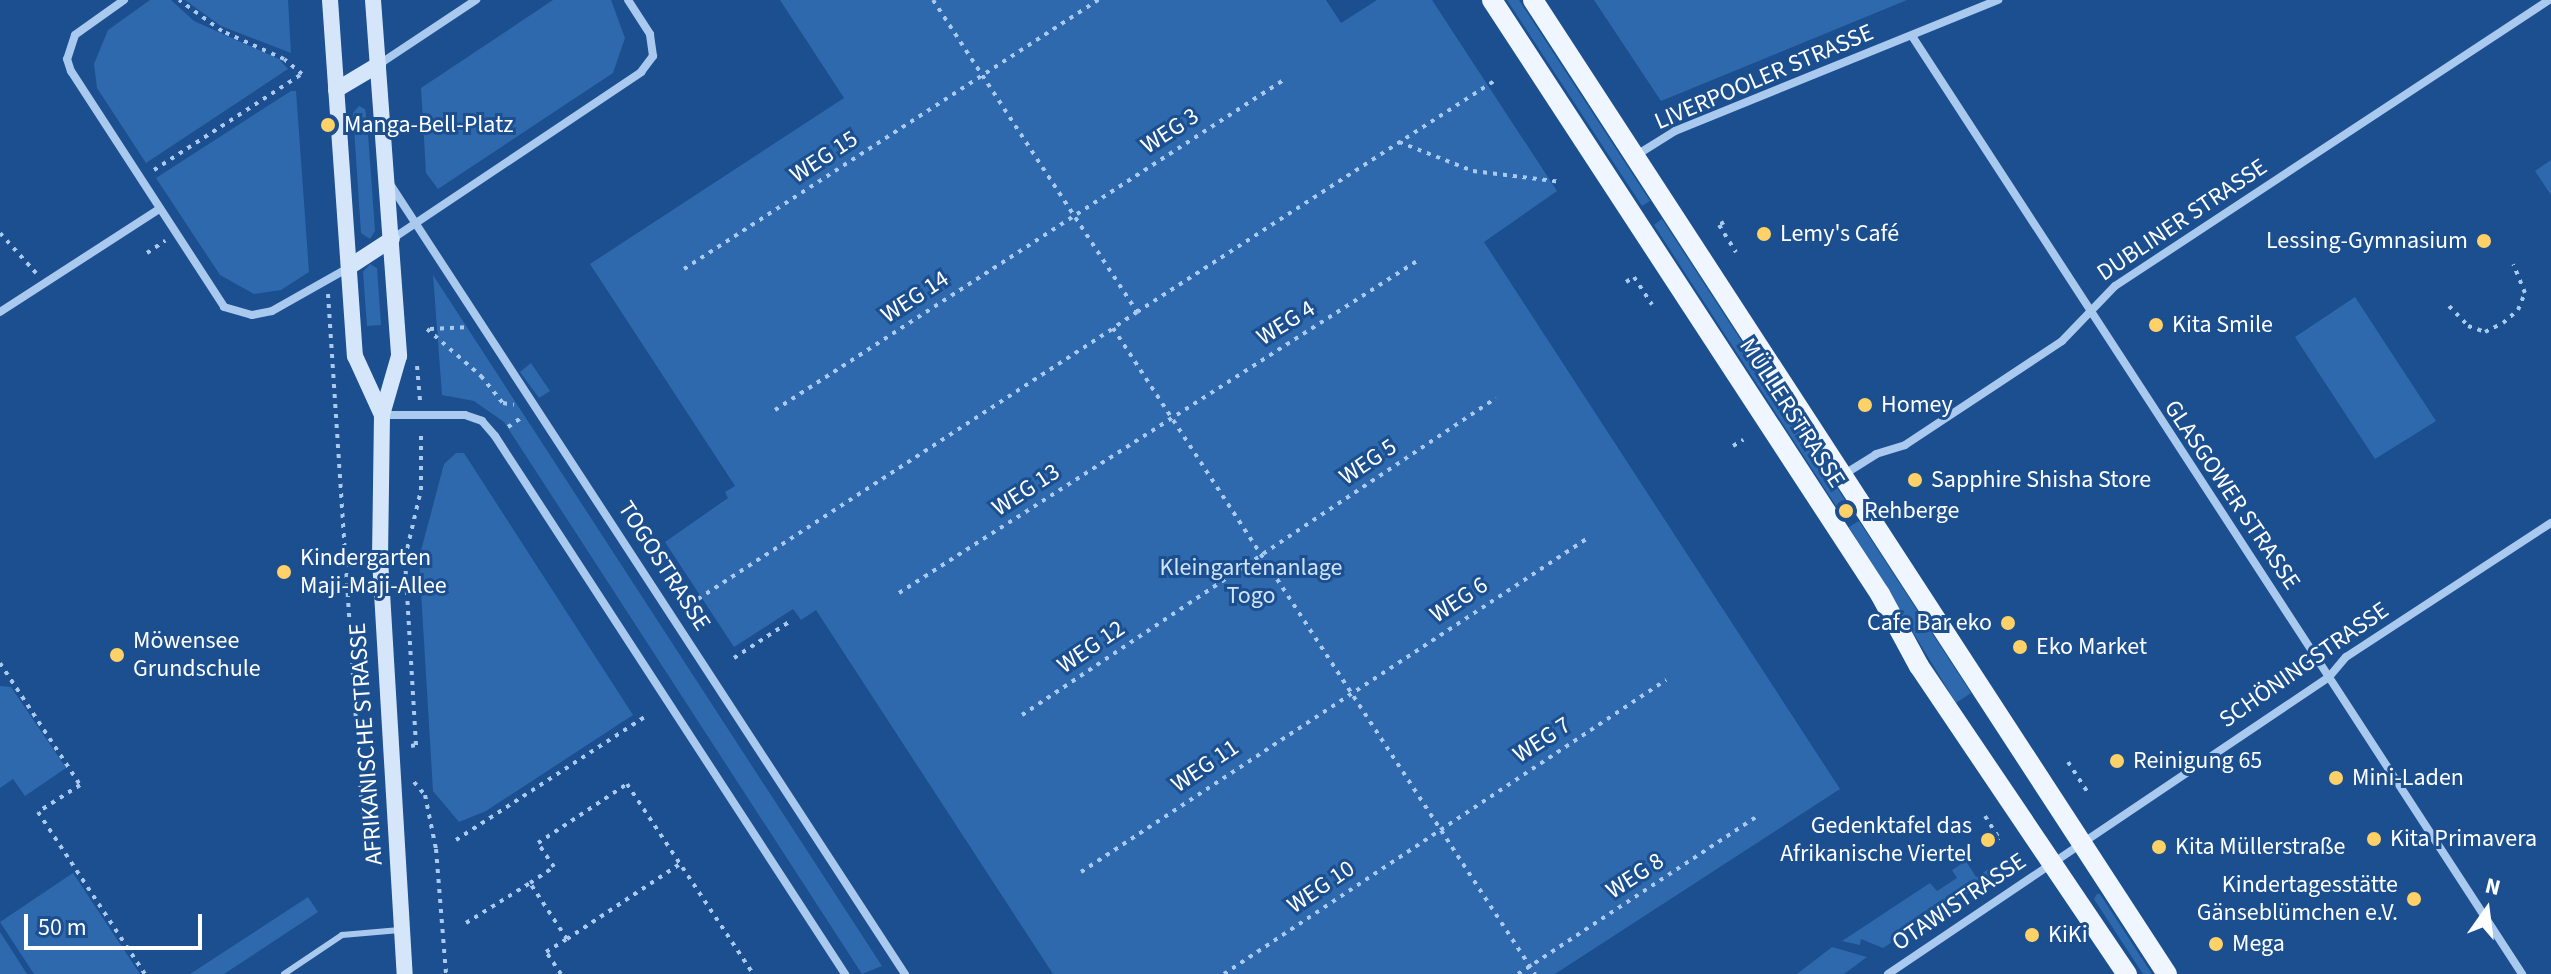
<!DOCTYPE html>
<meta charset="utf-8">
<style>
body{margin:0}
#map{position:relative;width:2551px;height:974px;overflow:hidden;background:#1b4f8f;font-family:"Source Sans 3",sans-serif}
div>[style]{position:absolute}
.green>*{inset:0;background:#2e69ad}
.path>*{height:4px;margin-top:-2px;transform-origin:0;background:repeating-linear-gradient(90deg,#a9c9ee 0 4px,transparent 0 10px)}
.lane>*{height:6px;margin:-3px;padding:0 3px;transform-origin:3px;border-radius:3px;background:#a9c9ee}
.street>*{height:8px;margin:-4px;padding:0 4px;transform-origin:4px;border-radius:4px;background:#a9c9ee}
.secondary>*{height:16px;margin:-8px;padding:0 8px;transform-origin:8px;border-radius:8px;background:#d6e6fa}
.primary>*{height:20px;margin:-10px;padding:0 10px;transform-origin:10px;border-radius:10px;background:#f0f6ff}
.dots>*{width:22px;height:22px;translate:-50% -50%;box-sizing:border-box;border:4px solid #1b4f8f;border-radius:50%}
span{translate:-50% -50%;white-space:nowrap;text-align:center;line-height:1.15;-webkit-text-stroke:6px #1b4f8f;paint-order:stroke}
.street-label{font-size:24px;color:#fff}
.poi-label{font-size:24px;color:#fff}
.left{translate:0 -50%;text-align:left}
.right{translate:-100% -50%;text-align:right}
.park-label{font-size:24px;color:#cfe3fa}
.north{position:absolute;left:2447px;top:870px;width:80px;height:80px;-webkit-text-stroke:6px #1b4f8f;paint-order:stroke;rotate:14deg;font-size:22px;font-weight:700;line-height:32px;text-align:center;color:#fff}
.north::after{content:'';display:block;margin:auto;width:28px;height:36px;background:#fff;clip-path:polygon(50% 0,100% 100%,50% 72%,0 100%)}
.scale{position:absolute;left:24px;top:914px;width:178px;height:36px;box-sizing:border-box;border:4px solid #fff;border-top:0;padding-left:10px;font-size:24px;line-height:28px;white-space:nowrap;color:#fff;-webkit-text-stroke:6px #1b4f8f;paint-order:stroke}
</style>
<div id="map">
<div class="green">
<div style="clip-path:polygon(150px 0,171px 0,194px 21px,279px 59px,288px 69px,146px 163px,97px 88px,94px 64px,108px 30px)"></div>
<div style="clip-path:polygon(185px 0,288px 0,291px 53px,221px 26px)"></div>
<div style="clip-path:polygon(553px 0,611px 0,625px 38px,613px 73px,438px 189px,426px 173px,421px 88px)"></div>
<div style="clip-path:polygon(780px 0,1326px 0,1341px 23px,1377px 0,1432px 0,1557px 191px,1484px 242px,1840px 789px,1555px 974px,1053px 974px,816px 610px,801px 620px,793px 609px,734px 647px,665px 542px,728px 498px,725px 492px,735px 486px,590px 264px,844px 98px)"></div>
<div style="clip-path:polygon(1507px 0,1519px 0,1650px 201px,1642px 206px)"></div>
<div style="clip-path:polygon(1594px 0,1907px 0,1661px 101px)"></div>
<div style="clip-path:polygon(291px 91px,296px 91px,309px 272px,281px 290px,254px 294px,220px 275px,156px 178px)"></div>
<div style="clip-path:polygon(359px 106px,365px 109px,367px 120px,375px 231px,370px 239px,361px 233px,353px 113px)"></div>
<div style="clip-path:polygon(2551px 160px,2551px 195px,2535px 171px)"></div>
<div style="clip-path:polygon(1662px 219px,1847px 503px,1838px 509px,1654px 225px)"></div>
<div style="clip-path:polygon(370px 264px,377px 268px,381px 325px,367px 326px,363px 272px)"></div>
<div style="clip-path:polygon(433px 275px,882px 966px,862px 974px,504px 422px,474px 401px,442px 395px)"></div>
<div style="clip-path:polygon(2355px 297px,2436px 421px,2375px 459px,2295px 337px)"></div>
<div style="clip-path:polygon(531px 363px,550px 391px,539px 398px,520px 372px)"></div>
<div style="clip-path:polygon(456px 453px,464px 453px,633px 715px,486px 811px,459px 822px,433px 791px,419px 558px,444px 464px)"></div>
<div style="clip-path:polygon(1859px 521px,1971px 693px,1956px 703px,1849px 527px)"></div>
<div style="clip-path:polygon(0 686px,11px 687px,66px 768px,25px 796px,13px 779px,0 788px)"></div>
<div style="clip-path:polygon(1966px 861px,1976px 877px,1992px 867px,1997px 874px,1883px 948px,1861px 939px,1860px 945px,1842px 941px,1930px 883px,1937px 891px,1957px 878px,1952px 870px)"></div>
<div style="clip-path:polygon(73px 873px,140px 974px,34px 974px,0 922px)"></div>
<div style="clip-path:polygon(2097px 894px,2100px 894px,2152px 974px,2143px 974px,2094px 899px)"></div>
<div style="clip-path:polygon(308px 897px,318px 912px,224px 974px,190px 974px)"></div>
<div style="clip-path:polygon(0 932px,27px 974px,0 974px)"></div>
<div style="clip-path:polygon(1832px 947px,1867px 957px,1844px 974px,1797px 974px)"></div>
</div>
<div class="path">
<div style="left:933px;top:0;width:373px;rotate:56.8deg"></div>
<div style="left:1137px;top:312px;width:29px;rotate:146deg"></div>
<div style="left:1113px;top:328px;width:772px;rotate:56.85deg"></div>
<div style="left:1399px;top:142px;width:79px;rotate:21.4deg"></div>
<div style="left:1473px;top:171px;width:89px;rotate:7.1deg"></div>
<div style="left:154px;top:170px;width:176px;rotate:-33deg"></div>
<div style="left:302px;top:74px;width:23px;rotate:-140deg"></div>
<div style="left:284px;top:59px;width:68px;rotate:-155.7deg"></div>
<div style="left:222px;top:31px;width:53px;rotate:-144.2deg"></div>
<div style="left:1724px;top:222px;width:6px;rotate:149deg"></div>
<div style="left:1719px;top:225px;width:32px;rotate:58deg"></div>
<div style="left:0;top:233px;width:54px;rotate:48deg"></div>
<div style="left:147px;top:253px;width:22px;rotate:-34deg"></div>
<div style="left:684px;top:269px;width:495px;rotate:-33deg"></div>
<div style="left:1626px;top:282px;width:9px;rotate:-32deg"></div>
<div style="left:1634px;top:277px;width:33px;rotate:57deg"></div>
<div style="left:328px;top:294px;width:520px;rotate:86.25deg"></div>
<div style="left:362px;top:813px;width:23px;rotate:52deg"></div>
<div style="left:2449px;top:306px;width:28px;rotate:46deg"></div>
<div style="left:2468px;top:326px;width:18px;rotate:19deg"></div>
<div style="left:2485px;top:332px;width:20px;rotate:-27deg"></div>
<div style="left:2503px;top:323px;width:20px;rotate:-41deg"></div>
<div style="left:2518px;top:310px;width:18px;rotate:-68deg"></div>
<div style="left:2525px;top:293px;width:31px;rotate:-112deg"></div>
<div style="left:1137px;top:312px;width:427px;rotate:-32.9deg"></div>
<div style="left:427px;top:329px;width:72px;rotate:41deg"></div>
<div style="left:481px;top:376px;width:35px;rotate:51deg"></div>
<div style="left:503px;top:403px;width:11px;rotate:10deg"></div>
<div style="left:430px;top:329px;width:35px;rotate:-3deg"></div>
<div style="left:417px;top:366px;width:36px;rotate:85deg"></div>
<div style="left:775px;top:410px;width:608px;rotate:-32.98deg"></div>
<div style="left:508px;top:427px;width:19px;rotate:-35deg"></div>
<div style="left:1733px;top:446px;width:12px;rotate:-31deg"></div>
<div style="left:899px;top:593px;width:619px;rotate:-32.66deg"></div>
<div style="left:698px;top:599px;width:496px;rotate:-33.1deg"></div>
<div style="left:734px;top:658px;width:69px;rotate:-33.2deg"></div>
<div style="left:0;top:663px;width:146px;rotate:56.7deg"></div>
<div style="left:80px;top:785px;width:50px;rotate:147.3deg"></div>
<div style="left:38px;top:812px;width:194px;rotate:56.6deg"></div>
<div style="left:1022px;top:715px;width:570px;rotate:-33.77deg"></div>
<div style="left:411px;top:746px;width:5px;rotate:-11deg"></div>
<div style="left:416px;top:745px;width:187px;rotate:-93.4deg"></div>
<div style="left:405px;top:558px;width:70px;rotate:-76.8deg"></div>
<div style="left:421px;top:490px;width:60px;rotate:-90deg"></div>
<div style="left:2068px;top:762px;width:35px;rotate:57deg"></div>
<div style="left:414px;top:782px;width:17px;rotate:50deg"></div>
<div style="left:425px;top:795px;width:55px;rotate:78.5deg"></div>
<div style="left:436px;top:849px;width:125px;rotate:85.4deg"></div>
<div style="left:1985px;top:816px;width:26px;rotate:58deg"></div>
<div style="left:1999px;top:838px;width:9px;rotate:144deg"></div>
<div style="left:456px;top:840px;width:227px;rotate:-33.1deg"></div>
<div style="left:1081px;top:872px;width:607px;rotate:-33.38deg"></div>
<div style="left:466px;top:923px;width:75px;rotate:-32deg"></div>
<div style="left:567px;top:939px;width:136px;rotate:-33.6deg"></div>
<div style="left:561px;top:974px;width:27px;rotate:-124deg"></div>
<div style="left:546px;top:952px;width:25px;rotate:-32deg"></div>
<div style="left:567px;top:939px;width:67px;rotate:-123.5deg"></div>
<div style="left:530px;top:883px;width:29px;rotate:-34deg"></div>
<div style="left:554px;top:867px;width:29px;rotate:-124deg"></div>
<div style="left:538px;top:843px;width:107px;rotate:-33.5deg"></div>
<div style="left:627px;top:784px;width:228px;rotate:56.4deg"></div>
<div style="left:1224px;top:974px;width:531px;rotate:-33.63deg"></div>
<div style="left:1518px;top:974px;width:289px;rotate:-33.4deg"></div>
</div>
<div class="lane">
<div style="left:284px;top:974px;width:70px;rotate:-33.9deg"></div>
<div style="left:342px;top:935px;width:58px;rotate:-4.9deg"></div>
</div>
<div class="street">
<div style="left:124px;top:0;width:60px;rotate:144.5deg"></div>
<div style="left:75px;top:35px;width:25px;rotate:108deg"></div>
<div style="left:67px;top:59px;width:13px;rotate:72deg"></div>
<div style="left:71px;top:71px;width:281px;rotate:57deg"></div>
<div style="left:224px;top:307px;width:29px;rotate:16deg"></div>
<div style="left:252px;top:315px;width:20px;rotate:-11deg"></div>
<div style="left:272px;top:311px;width:87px;rotate:-29.5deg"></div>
<div style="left:1912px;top:36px;width:1119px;rotate:56.96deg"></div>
<div style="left:378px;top:65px;width:118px;rotate:-33.6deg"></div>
<div style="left:1635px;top:156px;width:47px;rotate:-32deg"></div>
<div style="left:1675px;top:131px;width:349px;rotate:-22.1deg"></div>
<div style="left:388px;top:181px;width:947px;rotate:56.9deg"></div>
<div style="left:392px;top:239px;width:300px;rotate:-33.8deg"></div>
<div style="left:641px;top:72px;width:20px;rotate:-53deg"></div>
<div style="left:653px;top:56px;width:22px;rotate:-98deg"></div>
<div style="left:650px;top:34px;width:40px;rotate:-122.9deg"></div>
<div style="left:0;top:312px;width:189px;rotate:-32.9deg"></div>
<div style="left:382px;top:415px;width:83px"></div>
<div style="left:465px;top:415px;width:18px;rotate:19deg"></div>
<div style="left:482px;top:421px;width:20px;rotate:49deg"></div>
<div style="left:495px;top:436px;width:642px;rotate:56.95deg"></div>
<div style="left:1843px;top:475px;width:39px;rotate:-32deg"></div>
<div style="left:1876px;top:454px;width:30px;rotate:-17deg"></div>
<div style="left:1905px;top:445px;width:188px;rotate:-33.5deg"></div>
<div style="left:2062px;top:341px;width:76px;rotate:-46.1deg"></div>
<div style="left:2115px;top:286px;width:520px;rotate:-33.38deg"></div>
<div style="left:1888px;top:974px;width:532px;rotate:-33.96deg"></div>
<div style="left:2329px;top:677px;width:26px;rotate:-50deg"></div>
<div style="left:2346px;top:657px;width:245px;rotate:-33.2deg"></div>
</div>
<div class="secondary">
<div style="left:330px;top:0;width:357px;rotate:86deg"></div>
<div style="left:355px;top:356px;width:65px;rotate:65.4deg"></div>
<div style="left:373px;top:0;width:357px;rotate:85.8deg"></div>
<div style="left:399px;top:356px;width:61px;rotate:106.1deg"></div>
<div style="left:382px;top:415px;width:144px;rotate:90.8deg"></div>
<div style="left:380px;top:559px;width:416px;rotate:86.6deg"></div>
<div style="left:336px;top:90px;width:49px;rotate:-30.8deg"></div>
<div style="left:349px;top:267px;width:51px;rotate:-33.1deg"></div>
</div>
<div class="primary">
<div style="left:1492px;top:0;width:709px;rotate:56.85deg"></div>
<div style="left:1880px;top:594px;width:82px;rotate:61.6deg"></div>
<div style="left:1919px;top:666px;width:372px;rotate:56deg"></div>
<div style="left:1533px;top:0;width:1162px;rotate:56.94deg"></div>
</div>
<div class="dots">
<div style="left:328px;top:125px;background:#ffd166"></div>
<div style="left:1764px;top:234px;background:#ffd166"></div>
<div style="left:2484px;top:241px;background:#ffd166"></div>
<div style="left:2156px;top:325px;background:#ffd166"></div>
<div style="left:1865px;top:405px;background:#ffd166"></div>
<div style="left:1915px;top:480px;background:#ffd166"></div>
<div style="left:1846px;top:511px;background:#ffd166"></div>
<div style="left:284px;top:572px;background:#ffd166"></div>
<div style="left:2008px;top:623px;background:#ffd166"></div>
<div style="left:2020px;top:647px;background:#ffd166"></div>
<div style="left:117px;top:655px;background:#ffd166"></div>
<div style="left:2117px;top:761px;background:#ffd166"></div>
<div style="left:2336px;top:778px;background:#ffd166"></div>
<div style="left:2374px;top:839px;background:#ffd166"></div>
<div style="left:1988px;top:840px;background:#ffd166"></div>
<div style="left:2159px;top:847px;background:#ffd166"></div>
<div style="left:2414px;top:899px;background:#ffd166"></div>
<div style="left:2032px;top:935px;background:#ffd166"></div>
<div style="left:2216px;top:944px;background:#ffd166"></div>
</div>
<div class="street-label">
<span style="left:1764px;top:77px;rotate:-23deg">LIVERPOOLER STRASSE</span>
<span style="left:1170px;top:131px;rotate:-33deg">WEG 3</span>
<span style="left:824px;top:157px;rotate:-33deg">WEG 15</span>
<span style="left:2182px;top:220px;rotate:-34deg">DUBLINER STRASSE</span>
<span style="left:915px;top:297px;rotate:-33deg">WEG 14</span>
<span style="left:1286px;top:323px;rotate:-32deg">WEG 4</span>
<span style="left:1792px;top:413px;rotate:57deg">MÜLLERSTRASSE</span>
<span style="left:1368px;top:462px;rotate:-34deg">WEG 5</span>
<span style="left:1026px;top:490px;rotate:-33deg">WEG 13</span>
<span style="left:2232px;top:495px;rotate:56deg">GLASGOWER STRASSE</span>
<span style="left:664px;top:566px;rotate:57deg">TOGOSTRASSE</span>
<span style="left:1459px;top:600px;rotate:-33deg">WEG 6</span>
<span style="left:1091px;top:647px;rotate:-34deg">WEG 12</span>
<span style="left:2304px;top:665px;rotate:-35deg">SCHÖNINGSTRASSE</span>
<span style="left:1542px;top:740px;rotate:-33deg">WEG 7</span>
<span style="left:366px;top:744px;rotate:-94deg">AFRIKANISCHE STRASSE</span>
<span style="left:1205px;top:766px;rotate:-34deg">WEG 11</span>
<span style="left:1635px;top:876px;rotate:-33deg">WEG 8</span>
<span style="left:1321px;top:887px;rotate:-34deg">WEG 10</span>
<span style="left:1959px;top:902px;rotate:-34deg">OTAWISTRASSE</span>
</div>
<div class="poi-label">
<span class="left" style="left:344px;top:125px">Manga-Bell-Platz</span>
<span class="left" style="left:1780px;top:234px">Lemy's Café</span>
<span class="right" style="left:2468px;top:241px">Lessing-Gymnasium</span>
<span class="left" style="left:2172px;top:325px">Kita Smile</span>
<span class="left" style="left:1881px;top:405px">Homey</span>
<span class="left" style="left:1931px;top:480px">Sapphire Shisha Store</span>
<span class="left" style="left:1864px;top:511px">Rehberge</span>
<span class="left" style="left:300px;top:572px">Kindergarten<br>Maji-Maji-Allee</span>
<span class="right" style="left:1992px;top:623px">Cafe Bar eko</span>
<span class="left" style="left:133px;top:655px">Möwensee<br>Grundschule</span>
<span class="left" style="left:2036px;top:647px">Eko Market</span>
<span class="left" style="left:2133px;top:761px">Reinigung 65</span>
<span class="left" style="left:2352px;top:778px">Mini-Laden</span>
<span class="right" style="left:1972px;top:840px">Gedenktafel das<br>Afrikanische Viertel</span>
<span class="left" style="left:2390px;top:839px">Kita Primavera</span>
<span class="left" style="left:2175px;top:847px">Kita Müllerstraße</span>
<span class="right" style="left:2398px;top:899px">Kindertagesstätte<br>Gänseblümchen e.V.</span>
<span class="left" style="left:2048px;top:935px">KiKi</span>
<span class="left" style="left:2232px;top:944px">Mega</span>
</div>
<div class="park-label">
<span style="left:1251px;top:582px">Kleingartenanlage<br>Togo</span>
</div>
<div class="north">N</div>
<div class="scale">50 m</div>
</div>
